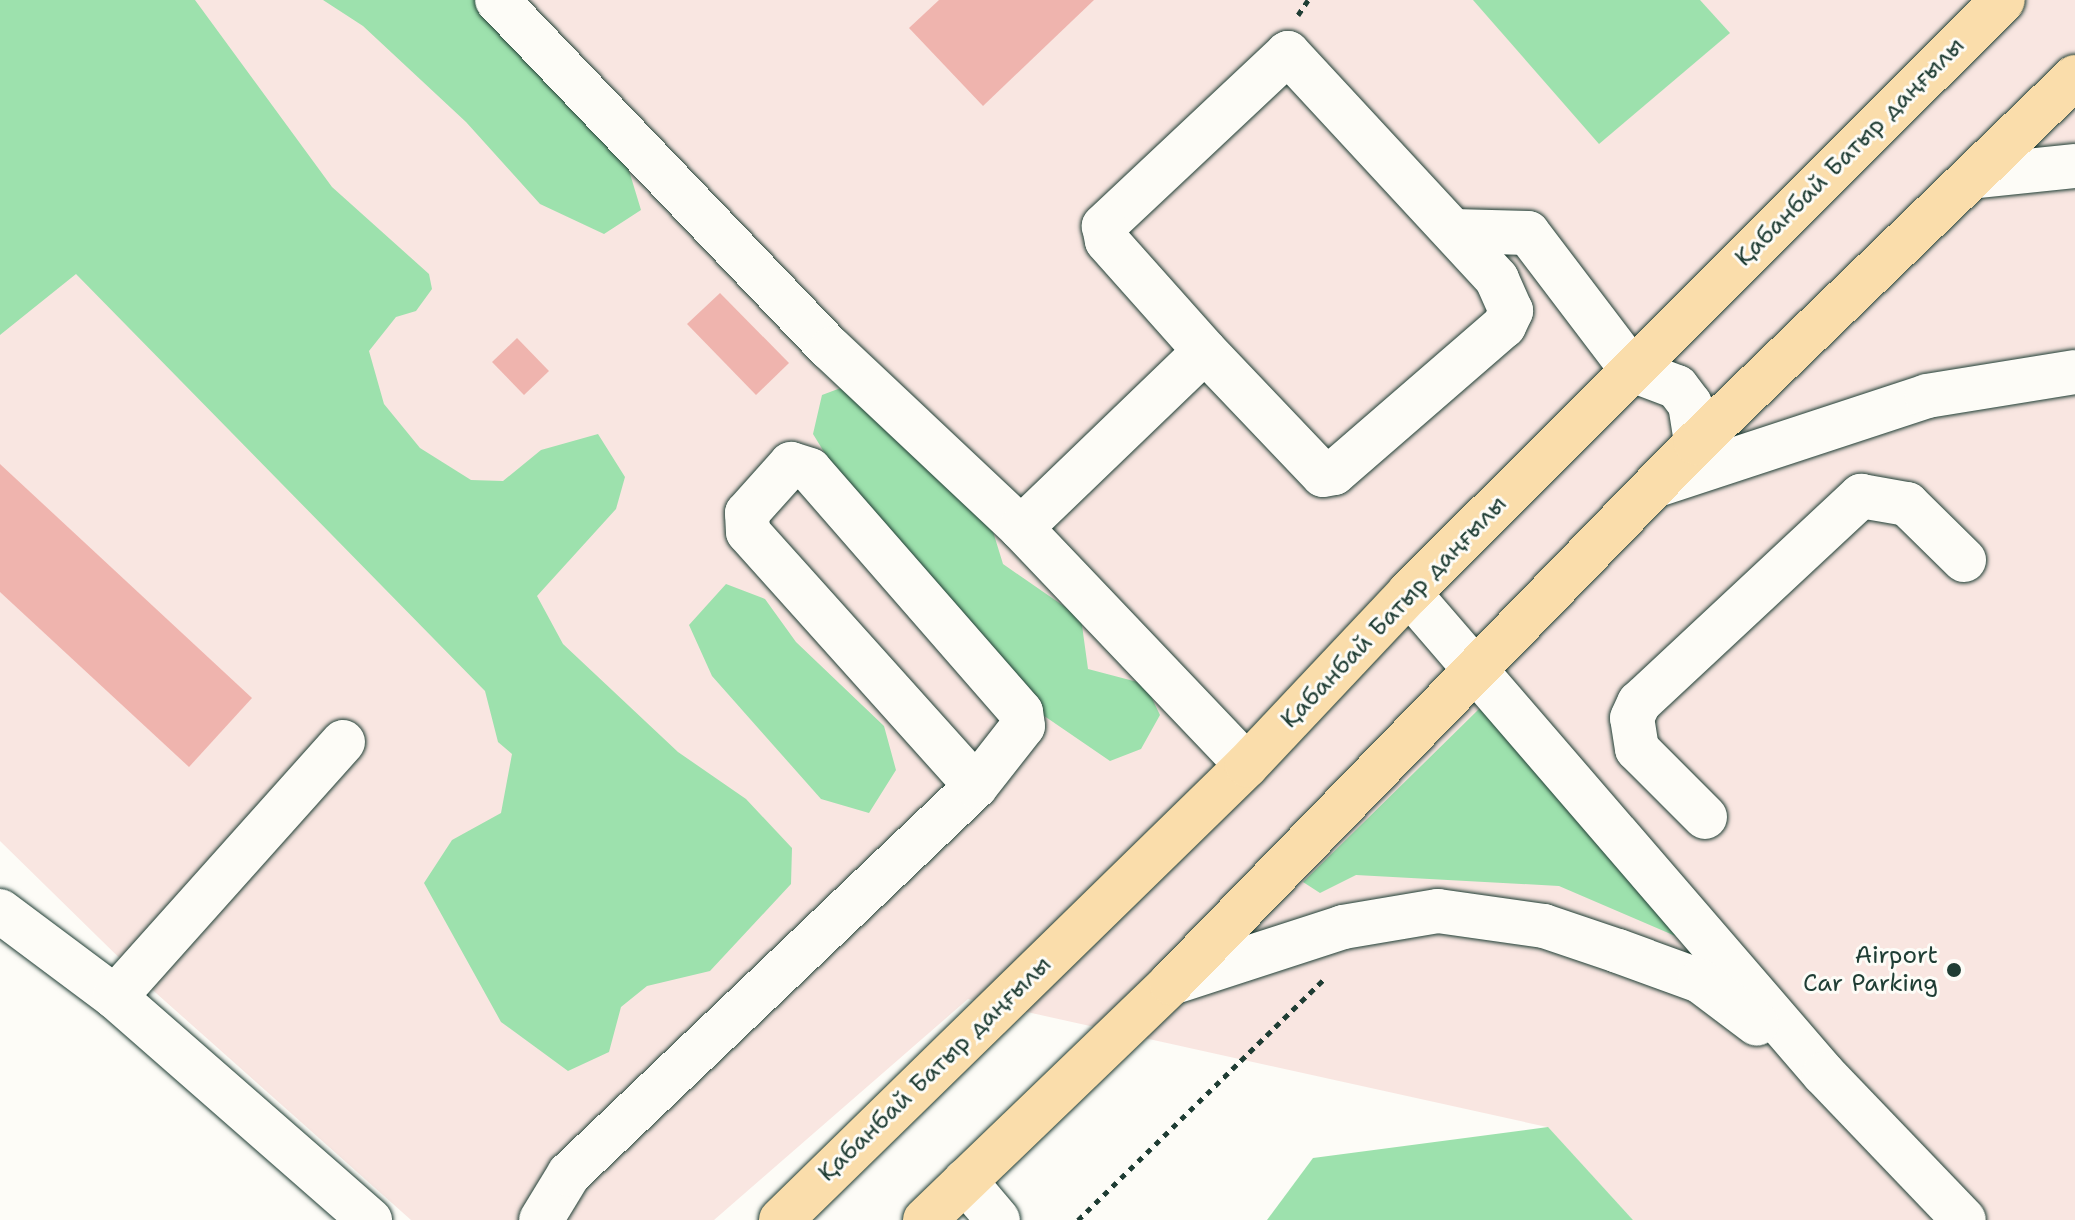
<!DOCTYPE html>
<meta charset="utf-8">
<style>
body{margin:0}
#map{position:relative;width:2075px;height:1220px;overflow:hidden;background:#fdfcf7;font-family:"Shantell Sans",sans-serif}
div>[style]{position:absolute}
.built>*{inset:0;background:#f9e6e1}
.green>*{inset:0;background:#9de1ad}
.building>*{inset:0;background:#efb4ae}
.path>*{height:5px;margin-top:-2.5px;transform-origin:0;background:repeating-linear-gradient(90deg,#1f3d34 0 6px,transparent 0 12px)}
.roads{filter:drop-shadow(0 0 2px #1f3d34) drop-shadow(0 0 2px #1f3d34)}
.minor>*{height:44px;margin:-22px;padding:0 22px;transform-origin:22px;border-radius:22px;background:#fdfcf7}
.major>*{height:44px;margin:-22px;padding:0 22px;transform-origin:22px;border-radius:22px;background:#faddab}
.dots>*{width:22px;height:22px;translate:-50% -50%;box-sizing:border-box;border:4px solid #fdfcf7;border-radius:50%}
span{translate:-50% -50%;white-space:nowrap;text-align:center;line-height:1.15;-webkit-text-stroke:6px #fdfcf7;paint-order:stroke}
.street-label{font-size:24px;color:#1f3d34}
.poi-label{font-size:24px;color:#1f3d34}
.right{translate:-100% -50%;text-align:right}
</style>
<div id="map">
<div class="built">
<div style="clip-path:polygon(0 0,2075px 0,2075px 1220px,1633px 1220px,1547px 1127px,968px 999px,714px 1220px,411px 1220px,147px 985px,0 841px)"></div>
</div>
<div class="green">
<div style="clip-path:polygon(0 0,195px 0,332px 187px,429px 274px,432px 289px,416px 311px,396px 317px,369px 351px,384px 404px,420px 448px,471px 480px,503px 481px,541px 450px,598px 434px,625px 477px,616px 509px,537px 596px,563px 644px,678px 752px,746px 799px,792px 848px,791px 884px,710px 971px,647px 986px,621px 1007px,609px 1052px,568px 1071px,501px 1022px,424px 883px,452px 840px,501px 813px,512px 754px,498px 742px,485px 691px,76px 274px,0 335px)"></div>
<div style="clip-path:polygon(323px 0,478px 0,624px 154px,641px 210px,604px 234px,540px 204px,466px 122px,363px 26px)"></div>
<div style="clip-path:polygon(1473px 0,1700px 0,1730px 33px,1599px 144px)"></div>
<div style="clip-path:polygon(846px 386px,991px 525px,1003px 564px,1081px 618px,1088px 669px,1145px 684px,1160px 715px,1141px 749px,1110px 761px,1018px 698px,870px 527px,813px 434px,822px 395px)"></div>
<div style="clip-path:polygon(726px 584px,765px 599px,796px 642px,884px 726px,896px 770px,869px 813px,821px 799px,712px 676px,689px 625px)"></div>
<div style="clip-path:polygon(1480px 708px,1701px 947px,1559px 886px,1356px 875px,1320px 893px,1303px 882px)"></div>
<div style="clip-path:polygon(1548px 1127px,1633px 1220px,1267px 1220px,1313px 1158px)"></div>
</div>
<div class="building">
<div style="clip-path:polygon(939px 0,1094px 0,983px 106px,909px 28px)"></div>
<div style="clip-path:polygon(720px 293px,789px 363px,756px 395px,687px 324px)"></div>
<div style="clip-path:polygon(517px 338px,549px 371px,524px 395px,492px 362px)"></div>
<div style="clip-path:polygon(0 464px,252px 698px,189px 767px,0 592px)"></div>
</div>
<div class="path">
<div style="left:1298px;top:15px;width:18px;rotate:-56deg"></div>
<div style="left:1078px;top:1220px;width:347px;rotate:-44.4deg"></div>
</div>
<div class="roads">
<div class="minor">
<div style="left:497px;top:0;width:483px;rotate:46.3deg"></div>
<div style="left:831px;top:349px;width:261px;rotate:43.3deg"></div>
<div style="left:1021px;top:528px;width:327px;rotate:46.4deg"></div>
<div style="left:1978px;top:176px;width:98px;rotate:-5.9deg"></div>
<div style="left:1454px;top:231px;width:74px;rotate:1.5deg"></div>
<div style="left:1528px;top:233px;width:172px;rotate:52.8deg"></div>
<div style="left:1632px;top:370px;width:48px;rotate:20.7deg"></div>
<div style="left:1677px;top:387px;width:21px;rotate:53deg"></div>
<div style="left:1690px;top:404px;width:39px;rotate:81deg"></div>
<div style="left:1657px;top:485px;width:284px;rotate:-18.2deg"></div>
<div style="left:1927px;top:396px;width:150px;rotate:-9.2deg"></div>
<div style="left:1021px;top:528px;width:255px;rotate:-43.9deg"></div>
<div style="left:1205px;top:351px;width:171px;rotate:46.4deg"></div>
<div style="left:1323px;top:475px;width:11px;rotate:-10deg"></div>
<div style="left:1334px;top:473px;width:225px;rotate:-40.9deg"></div>
<div style="left:1504px;top:326px;width:17px;rotate:-65deg"></div>
<div style="left:1511px;top:311px;width:35px;rotate:-114deg"></div>
<div style="left:1497px;top:279px;width:308px;rotate:-132.8deg"></div>
<div style="left:1288px;top:53px;width:253px;rotate:136.8deg"></div>
<div style="left:1104px;top:226px;width:15px;rotate:79deg"></div>
<div style="left:1107px;top:241px;width:147px;rotate:48.3deg"></div>
<div style="left:1409px;top:593px;width:635px;rotate:49.21deg"></div>
<div style="left:1824px;top:1074px;width:202px;rotate:46.2deg"></div>
<div style="left:1705px;top:817px;width:96px;rotate:-135deg"></div>
<div style="left:1637px;top:749px;width:31px;rotate:-99deg"></div>
<div style="left:1632px;top:718px;width:17px;rotate:-65deg"></div>
<div style="left:1639px;top:703px;width:304px;rotate:-43deg"></div>
<div style="left:1861px;top:496px;width:47px;rotate:9.9deg"></div>
<div style="left:1907px;top:504px;width:80px;rotate:44.5deg"></div>
<div style="left:0;top:911px;width:144px;rotate:36.8deg"></div>
<div style="left:115px;top:997px;width:339px;rotate:41.2deg"></div>
<div style="left:1171px;top:983px;width:181px;rotate:-18deg"></div>
<div style="left:1343px;top:927px;width:96px;rotate:-9.6deg"></div>
<div style="left:1438px;top:911px;width:107px;rotate:8.1deg"></div>
<div style="left:1544px;top:926px;width:78px;rotate:18.7deg"></div>
<div style="left:1618px;top:951px;width:87px;rotate:20.1deg"></div>
<div style="left:1700px;top:981px;width:71px;rotate:37deg"></div>
<div style="left:115px;top:997px;width:342px;rotate:-48.2deg"></div>
<div style="left:965px;top:1181px;width:51px;rotate:49.8deg"></div>
<div style="left:541px;top:1220px;width:54px;rotate:-58.7deg"></div>
<div style="left:569px;top:1174px;width:562px;rotate:-43.63deg"></div>
<div style="left:976px;top:786px;width:76px;rotate:-51.9deg"></div>
<div style="left:1023px;top:726px;width:14px;rotate:-98deg"></div>
<div style="left:1021px;top:712px;width:321px;rotate:-131.1deg"></div>
<div style="left:810px;top:470px;width:20px;rotate:-162deg"></div>
<div style="left:791px;top:464px;width:66px;rotate:131.9deg"></div>
<div style="left:747px;top:513px;width:19px;rotate:87deg"></div>
<div style="left:748px;top:532px;width:341px;rotate:48.1deg"></div>
</div>
<div class="major">
<div style="left:781px;top:1220px;width:651px;rotate:-44.32deg"></div>
<div style="left:1247px;top:765px;width:236px;rotate:-46.7deg"></div>
<div style="left:1409px;top:593px;width:839px;rotate:-44.95deg"></div>
<div style="left:925px;top:1220px;width:342px;rotate:-43.9deg"></div>
<div style="left:1171px;top:983px;width:753px;rotate:-45.81deg"></div>
<div style="left:1696px;top:443px;width:527px;rotate:-44deg"></div>
</div>
</div>
<div class="dots">
<div style="left:1954px;top:970px;background:#1f3d34"></div>
</div>
<div class="street-label">
<span style="left:1850px;top:152px;rotate:-45deg">Қабанбай Батыр даңғылы</span>
<span style="left:1394px;top:612px;rotate:-46deg">Қабанбай Батыр даңғылы</span>
<span style="left:935px;top:1069px;rotate:-44deg">Қабанбай Батыр даңғылы</span>
</div>
<div class="poi-label">
<span class="right" style="left:1938px;top:970px">Airport<br>Car Parking</span>
</div>
</div>
